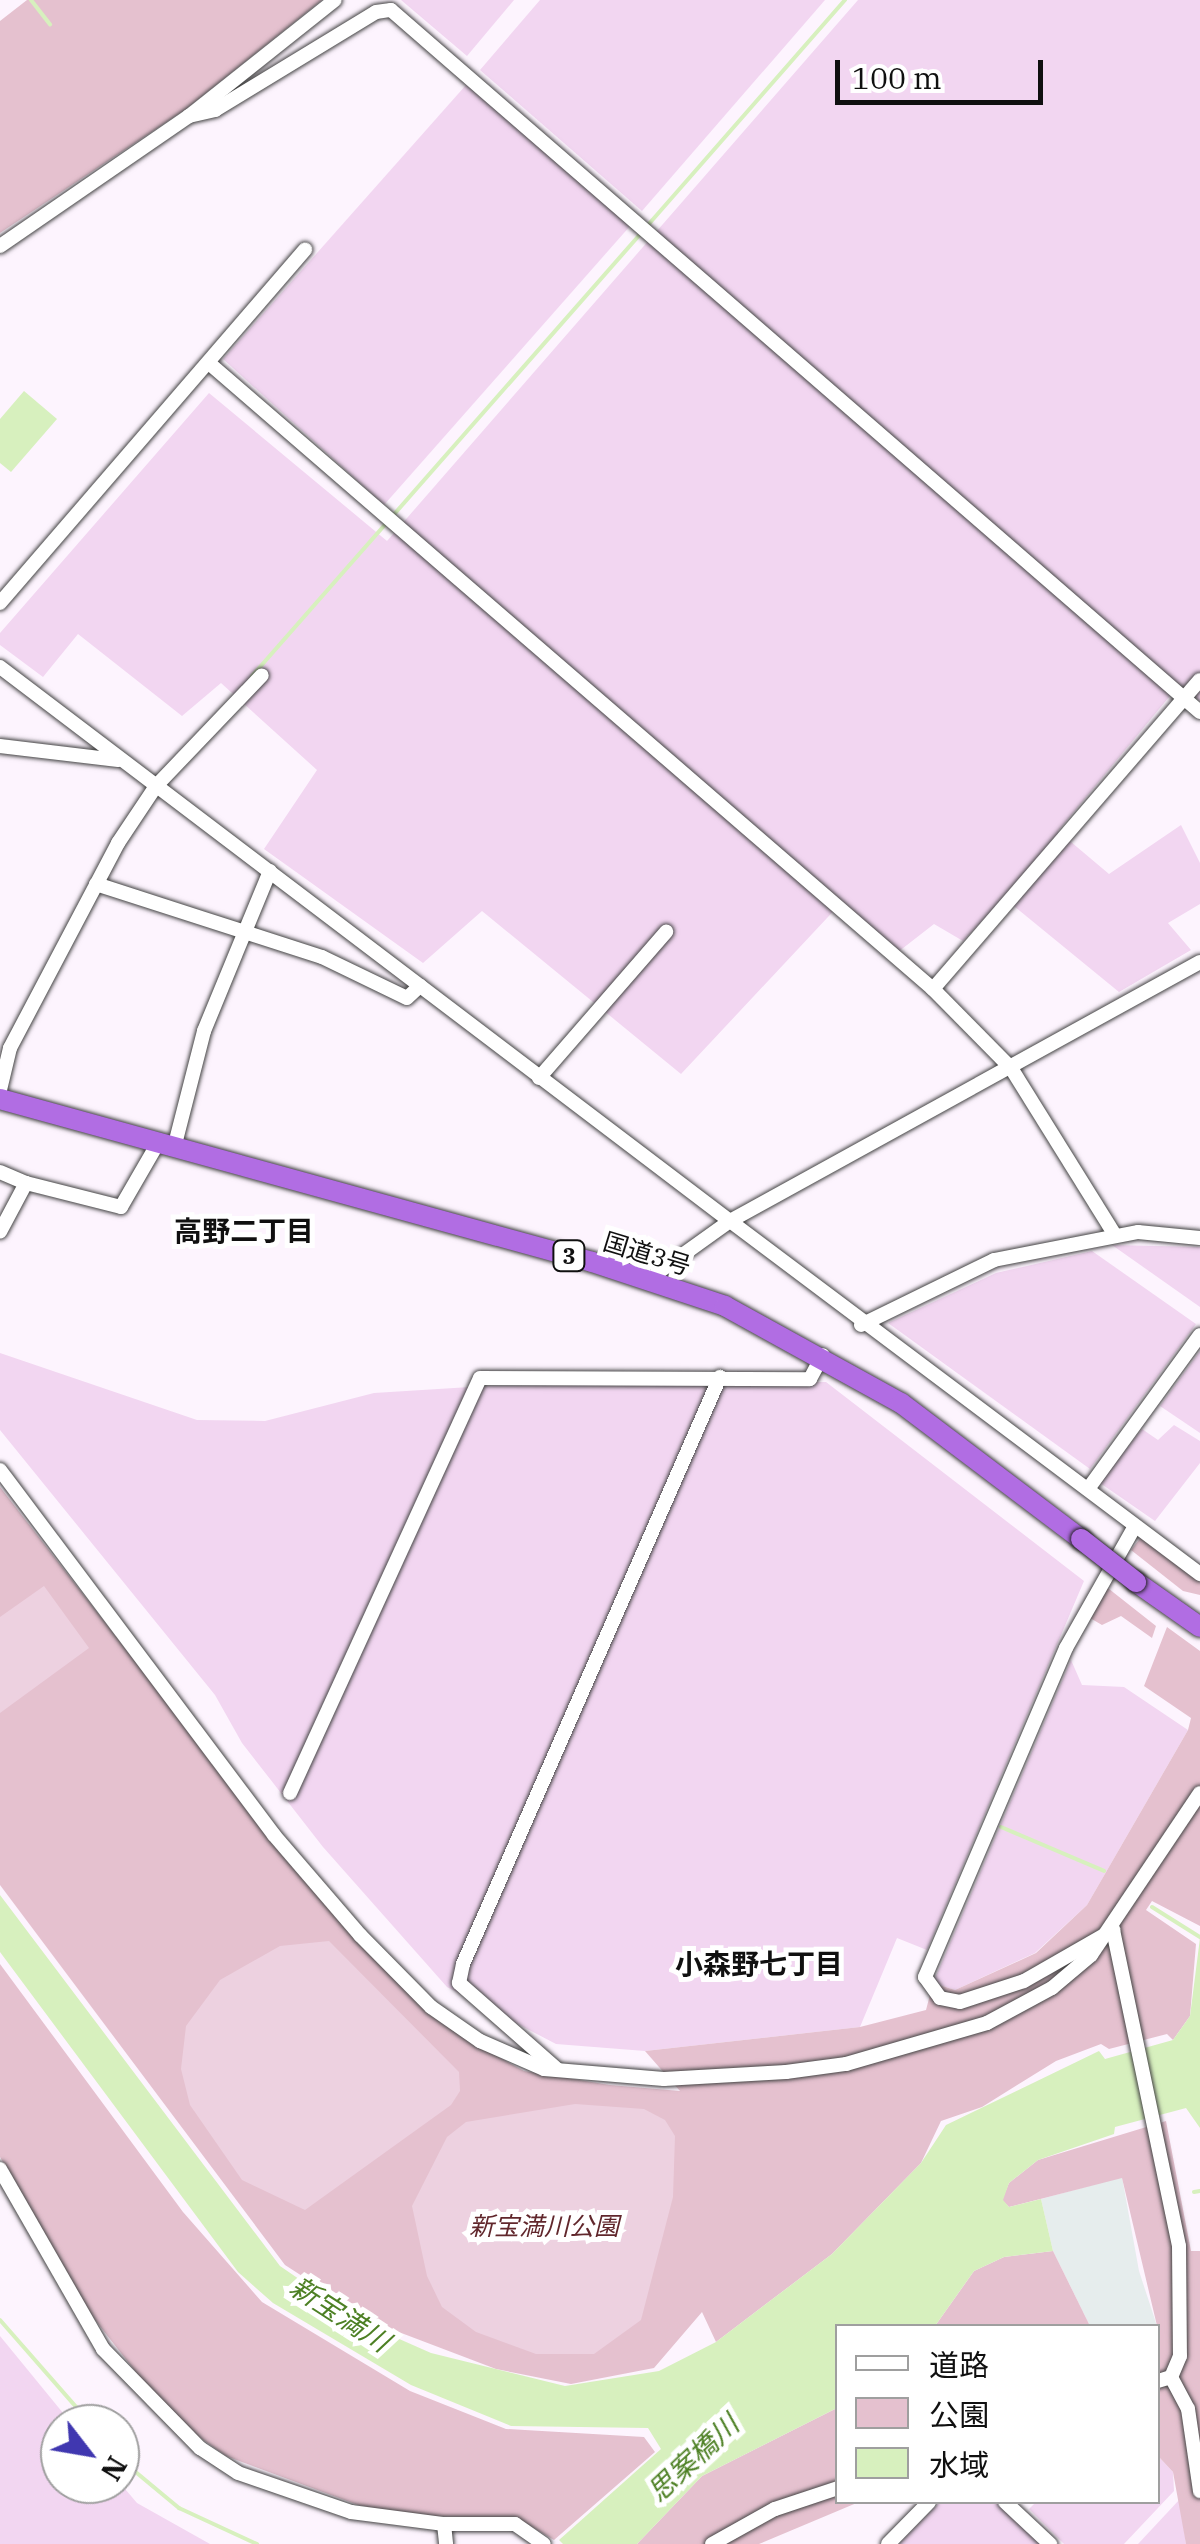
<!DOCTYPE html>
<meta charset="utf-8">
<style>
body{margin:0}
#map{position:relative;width:1200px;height:2544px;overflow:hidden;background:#fdf4fe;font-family:"IBM Plex Serif","Noto Sans JP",serif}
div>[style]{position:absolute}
.industrial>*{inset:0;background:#e6eded}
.farmland>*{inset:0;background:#f2d6f1}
.green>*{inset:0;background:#e5c1cf}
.pitch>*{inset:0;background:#edd1e0}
.water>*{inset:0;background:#d7f0be}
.stream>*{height:4px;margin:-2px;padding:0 2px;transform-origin:2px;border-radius:2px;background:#d7f0be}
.roads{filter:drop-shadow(0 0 2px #434343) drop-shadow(0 0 2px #434343)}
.minor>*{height:14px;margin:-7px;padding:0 7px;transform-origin:7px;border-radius:7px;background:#fff}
.highway>*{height:20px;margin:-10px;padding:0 10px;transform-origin:10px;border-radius:10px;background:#b16de3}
.bridges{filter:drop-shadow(0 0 2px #212121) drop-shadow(0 0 2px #212121)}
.highway-bridge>*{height:20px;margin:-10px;padding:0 10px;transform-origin:10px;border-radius:10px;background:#b16de3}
span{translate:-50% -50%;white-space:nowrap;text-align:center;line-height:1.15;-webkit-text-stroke:10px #fff;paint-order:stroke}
.shield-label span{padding:2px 8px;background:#fff;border:2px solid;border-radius:8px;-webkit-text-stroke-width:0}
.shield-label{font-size:22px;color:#101010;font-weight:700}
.street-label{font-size:25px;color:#101010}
.park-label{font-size:25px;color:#61272c;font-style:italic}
.neighbourhood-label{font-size:28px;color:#101010;font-weight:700}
.water-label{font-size:28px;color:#4d8024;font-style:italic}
.legend{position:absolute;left:835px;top:2324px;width:325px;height:180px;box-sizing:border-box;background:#fff;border:2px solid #9f9f9f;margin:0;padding:12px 18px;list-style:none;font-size:30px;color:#101010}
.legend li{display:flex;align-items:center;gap:20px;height:50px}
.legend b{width:50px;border:2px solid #9f9f9f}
.north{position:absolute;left:40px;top:2404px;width:100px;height:100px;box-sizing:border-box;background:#fff;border:2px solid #9f9f9f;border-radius:50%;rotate:121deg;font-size:28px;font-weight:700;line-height:40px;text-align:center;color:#101010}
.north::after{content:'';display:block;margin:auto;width:35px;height:45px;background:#4037b0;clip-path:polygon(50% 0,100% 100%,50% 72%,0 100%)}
.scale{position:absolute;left:835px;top:60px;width:208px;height:45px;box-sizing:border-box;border:5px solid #101010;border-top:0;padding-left:12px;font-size:30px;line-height:35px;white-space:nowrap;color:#101010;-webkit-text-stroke:8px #fff;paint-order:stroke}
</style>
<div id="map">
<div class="industrial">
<div style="clip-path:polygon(1122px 2177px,1139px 2271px,1157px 2326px,1090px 2326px,1053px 2251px,1041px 2199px)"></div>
</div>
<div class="farmland">
<div style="clip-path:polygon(401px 0,514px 0,467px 56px)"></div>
<div style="clip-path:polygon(540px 0,825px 0,642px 211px,480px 70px)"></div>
<div style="clip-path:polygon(858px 0,1200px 0,1200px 701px,1179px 685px,1058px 831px,1109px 874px,1181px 825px,1200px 863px,1200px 904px,1168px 923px,1191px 950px,1119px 992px,1004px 898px,963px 941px,934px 924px,898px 952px,842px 902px,681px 1074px,482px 911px,423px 963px,264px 849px,317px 770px,221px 683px,182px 716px,78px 634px,43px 677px,0 645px,0 633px,209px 393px,387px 541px)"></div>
<div style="clip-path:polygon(466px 85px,631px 225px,384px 505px,223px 359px)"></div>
<div style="clip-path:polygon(1112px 1245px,1200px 1247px,1200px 1307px)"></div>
<div style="clip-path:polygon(1092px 1251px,1196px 1324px,1090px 1469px,888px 1323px,996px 1273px)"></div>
<div style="clip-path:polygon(1200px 1351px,1200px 1433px,1160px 1406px)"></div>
<div style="clip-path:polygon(0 1353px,197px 1420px,265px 1421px,374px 1393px,486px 1386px,826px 1382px,1084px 1581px,927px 1950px,897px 1938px,860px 2027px,645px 2051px,556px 2044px,447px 1987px,323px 1847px,242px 1743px,215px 1695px,0 1430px)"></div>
<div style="clip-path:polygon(1174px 1425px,1200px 1441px,1200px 1463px,1155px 1521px,1100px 1483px,1142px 1429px,1158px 1440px)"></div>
<div style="clip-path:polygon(1071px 1660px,1082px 1685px,1124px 1687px,1188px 1730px,1087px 1905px,1035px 1953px,955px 1990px,933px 1983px)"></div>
<div style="clip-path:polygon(0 2336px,72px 2424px,60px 2424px,60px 2484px,120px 2483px,137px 2503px,210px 2544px,0 2544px)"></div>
<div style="clip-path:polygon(1158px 2456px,1173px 2472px,1174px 2491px,1124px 2544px,1064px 2544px,1029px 2509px,1036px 2502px,1158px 2502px)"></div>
<div style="clip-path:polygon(1180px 2499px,1186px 2544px,1138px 2544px)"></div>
<div style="clip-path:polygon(940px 2502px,997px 2502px,1042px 2544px,899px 2544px)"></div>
</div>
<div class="green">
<div style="clip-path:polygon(27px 0,322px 0,186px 109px,0 233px,0 21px)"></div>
<div style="clip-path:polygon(0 1487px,282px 1851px,466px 2039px,524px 2071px,610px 2085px,680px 2091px,645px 2051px,860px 2027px,926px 2010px,933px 1983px,955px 1990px,1036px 1953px,1087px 1905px,1188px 1730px,1191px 1718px,1144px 1686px,1167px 1627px,1200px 1651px,1200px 1926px,1152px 1901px,1146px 1910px,1196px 1944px,1190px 2016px,1173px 2040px,1167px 2034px,1109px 2049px,1101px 2044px,1056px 2061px,982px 2107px,941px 2121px,921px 2163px,832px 2254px,716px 2342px,702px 2312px,654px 2368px,571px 2384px,496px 2369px,375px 2323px,285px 2265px,0 1885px)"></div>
<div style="clip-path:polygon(1142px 1536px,1200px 1582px,1200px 1595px,1183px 1591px,1131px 1550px)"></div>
<div style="clip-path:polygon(1104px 1585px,1156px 1626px,1152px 1638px,1121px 1616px,1102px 1625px,1090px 1618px)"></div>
<div style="clip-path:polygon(0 1964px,183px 2212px,262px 2302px,410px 2391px,506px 2429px,644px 2437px,655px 2452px,554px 2540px,517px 2518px,413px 2516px,358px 2505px,226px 2456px,171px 2417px,92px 2316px,0 2157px)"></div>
<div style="clip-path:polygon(1166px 2121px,1191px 2251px,1200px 2251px,1200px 2544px,1186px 2544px,1173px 2472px,1158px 2456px,1158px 2330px,1122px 2178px,1009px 2207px,1002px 2200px,1009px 2183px,1038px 2160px)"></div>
<div style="clip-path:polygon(1053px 2251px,1090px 2326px,935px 2326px,974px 2271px,1004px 2257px)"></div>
<div style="clip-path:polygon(837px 2408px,838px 2502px,859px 2502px,759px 2544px,637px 2544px,702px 2476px)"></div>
</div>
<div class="pitch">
<div style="clip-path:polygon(44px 1586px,89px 1648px,0 1713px,0 1617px)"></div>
<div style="clip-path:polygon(329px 1941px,459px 2072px,460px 2091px,451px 2105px,305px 2210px,242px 2180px,190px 2105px,181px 2069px,186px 2026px,220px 1980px,280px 1946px)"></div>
<div style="clip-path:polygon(575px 2104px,644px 2109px,665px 2120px,675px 2136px,673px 2197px,641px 2320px,594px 2354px,536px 2354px,476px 2332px,442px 2307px,427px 2276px,412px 2206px,447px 2137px,466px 2122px)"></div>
</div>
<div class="water">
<div style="clip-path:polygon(24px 391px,57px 419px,11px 472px,0 463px,0 419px)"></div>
<div style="clip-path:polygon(0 1895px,280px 2266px,363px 2323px,431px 2353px,565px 2386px,659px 2371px,716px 2342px,832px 2254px,921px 2163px,946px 2125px,1099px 2051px,1105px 2059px,1173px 2040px,1190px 2016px,1200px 1938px,1200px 2128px,1186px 2108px,1115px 2127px,1114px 2134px,1038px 2160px,1009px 2183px,1003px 2200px,1009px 2207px,1041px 2199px,1053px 2251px,1004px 2257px,974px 2271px,935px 2326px,838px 2326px,837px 2408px,702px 2476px,637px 2544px,563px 2544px,559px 2540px,661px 2449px,648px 2428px,511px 2426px,411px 2385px,273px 2303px,238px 2272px,0 1952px)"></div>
</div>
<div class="stream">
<div style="left:31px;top:0;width:31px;rotate:52deg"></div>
<div style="left:648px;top:225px;width:299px;rotate:-48.8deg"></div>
<div style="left:252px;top:676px;width:591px;rotate:-48.7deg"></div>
<div style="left:1001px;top:1827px;width:112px;rotate:23.1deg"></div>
<div style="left:1152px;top:1907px;width:57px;rotate:32deg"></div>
<div style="left:1194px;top:2192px;width:6px;rotate:-9deg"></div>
<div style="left:0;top:2320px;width:138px;rotate:48.8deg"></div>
<div style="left:120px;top:2459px;width:77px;rotate:39.7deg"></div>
<div style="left:179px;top:2508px;width:86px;rotate:24.8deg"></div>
</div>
<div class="roads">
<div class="minor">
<div style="left:189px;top:116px;width:27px;rotate:-13deg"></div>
<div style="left:215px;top:110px;width:188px;rotate:-31.3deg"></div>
<div style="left:376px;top:12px;width:15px;rotate:-8deg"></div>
<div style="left:391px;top:10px;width:1071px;rotate:40.95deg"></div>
<div style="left:0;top:246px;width:229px;rotate:-34.5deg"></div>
<div style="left:189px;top:116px;width:186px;rotate:-38.5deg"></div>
<div style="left:210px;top:364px;width:956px;rotate:40.84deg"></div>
<div style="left:933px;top:989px;width:111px;rotate:45.4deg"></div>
<div style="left:1011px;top:1068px;width:197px;rotate:58.1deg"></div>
<div style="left:0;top:603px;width:467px;rotate:-49.2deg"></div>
<div style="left:0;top:667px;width:916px;rotate:37.2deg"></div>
<div style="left:730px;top:1221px;width:100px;rotate:144.4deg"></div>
<div style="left:0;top:746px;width:119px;rotate:6.8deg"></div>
<div style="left:96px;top:884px;width:237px;rotate:17.9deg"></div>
<div style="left:322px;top:957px;width:94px;rotate:25.8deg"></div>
<div style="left:407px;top:998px;width:18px;rotate:-43deg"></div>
<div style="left:1200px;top:962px;width:537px;rotate:151.14deg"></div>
<div style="left:730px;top:1221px;width:588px;rotate:36.91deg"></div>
<div style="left:933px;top:989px;width:408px;rotate:-49.2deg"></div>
<div style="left:539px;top:1078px;width:194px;rotate:-49deg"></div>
<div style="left:0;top:1090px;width:43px;rotate:-76.6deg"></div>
<div style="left:10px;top:1048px;width:232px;rotate:-62.2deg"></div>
<div style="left:118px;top:843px;width:69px;rotate:-56.3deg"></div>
<div style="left:156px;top:786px;width:153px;rotate:-46.3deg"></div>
<div style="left:174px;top:1148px;width:121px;rotate:-75.6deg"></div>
<div style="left:204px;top:1031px;width:173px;rotate:-67.6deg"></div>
<div style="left:0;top:1172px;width:28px;rotate:23deg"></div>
<div style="left:26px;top:1183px;width:55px;rotate:118deg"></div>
<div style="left:26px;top:1183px;width:98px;rotate:14.2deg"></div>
<div style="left:121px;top:1207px;width:74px;rotate:-60deg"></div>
<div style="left:861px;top:1325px;width:148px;rotate:-26deg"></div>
<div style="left:994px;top:1260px;width:147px;rotate:-11deg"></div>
<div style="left:1138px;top:1232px;width:62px;rotate:5.5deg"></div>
<div style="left:0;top:1470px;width:456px;rotate:53.1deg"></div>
<div style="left:274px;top:1835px;width:132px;rotate:49.3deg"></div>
<div style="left:360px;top:1935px;width:101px;rotate:45.4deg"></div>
<div style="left:431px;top:2007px;width:60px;rotate:34.8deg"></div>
<div style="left:480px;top:2041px;width:70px;rotate:23.6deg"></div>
<div style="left:544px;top:2069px;width:120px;rotate:4.8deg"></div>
<div style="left:664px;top:2079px;width:122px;rotate:-3.3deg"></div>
<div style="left:786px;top:2072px;width:61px;rotate:-7.6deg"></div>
<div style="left:846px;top:2064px;width:147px;rotate:-16.2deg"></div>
<div style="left:987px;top:2023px;width:74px;rotate:-28.3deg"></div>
<div style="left:1052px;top:1988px;width:51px;rotate:-40.2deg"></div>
<div style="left:1091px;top:1955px;width:195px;rotate:-56.1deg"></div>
<div style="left:1088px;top:1489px;width:190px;rotate:-54deg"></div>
<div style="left:1135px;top:1526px;width:140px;rotate:119.5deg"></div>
<div style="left:1066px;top:1648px;width:358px;rotate:113.2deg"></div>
<div style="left:925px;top:1977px;width:26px;rotate:54deg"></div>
<div style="left:940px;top:1998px;width:20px;rotate:11deg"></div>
<div style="left:960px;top:2002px;width:67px;rotate:-18.2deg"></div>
<div style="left:1024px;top:1981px;width:103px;rotate:-29.8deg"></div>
<div style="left:1113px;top:1930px;width:323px;rotate:78.2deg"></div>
<div style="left:1179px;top:2246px;width:110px;rotate:89.5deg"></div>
<div style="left:1180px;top:2356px;width:23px;rotate:113deg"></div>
<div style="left:1171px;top:2377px;width:14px;rotate:163deg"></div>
<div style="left:290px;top:1793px;width:456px;rotate:-65.4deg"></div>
<div style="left:480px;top:1378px;width:330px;rotate:0.2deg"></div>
<div style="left:810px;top:1379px;width:27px;rotate:-62deg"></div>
<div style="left:558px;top:2070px;width:132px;rotate:-138.7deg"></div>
<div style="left:459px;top:1983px;width:19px;rotate:-78deg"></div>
<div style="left:463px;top:1964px;width:641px;rotate:-66.36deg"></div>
<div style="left:0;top:2169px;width:207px;rotate:60.2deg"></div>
<div style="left:103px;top:2349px;width:139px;rotate:45.6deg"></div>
<div style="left:200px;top:2448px;width:45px;rotate:33.3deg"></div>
<div style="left:238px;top:2473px;width:120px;rotate:19deg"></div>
<div style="left:351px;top:2512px;width:94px;rotate:7.4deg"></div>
<div style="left:444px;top:2524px;width:71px"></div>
<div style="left:515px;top:2524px;width:35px;rotate:35deg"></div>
<div style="left:1171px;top:2377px;width:36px;rotate:62deg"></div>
<div style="left:1188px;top:2409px;width:83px;rotate:81.7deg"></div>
<div style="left:1005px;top:2502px;width:62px;rotate:43deg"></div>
<div style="left:444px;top:2524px;width:20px;rotate:84deg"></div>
<div style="left:712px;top:2544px;width:72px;rotate:-29.1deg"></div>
<div style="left:775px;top:2509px;width:66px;rotate:-18.4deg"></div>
<div style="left:888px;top:2544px;width:59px;rotate:-45.7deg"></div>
</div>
<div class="highway">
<div style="left:0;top:1099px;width:614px;rotate:15.39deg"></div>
<div style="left:592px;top:1262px;width:140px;rotate:18.3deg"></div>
<div style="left:725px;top:1306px;width:201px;rotate:28.9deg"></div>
<div style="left:901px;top:1403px;width:226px;rotate:37.1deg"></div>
<div style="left:1136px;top:1582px;width:78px;rotate:35.1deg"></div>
</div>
</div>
<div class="bridges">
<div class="highway-bridge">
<div style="left:1081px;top:1539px;width:70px;rotate:38deg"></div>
</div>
</div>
<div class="shield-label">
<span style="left:569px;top:1256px">3</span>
</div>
<div class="street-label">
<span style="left:647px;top:1254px;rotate:17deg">国道3号</span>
</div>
<div class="park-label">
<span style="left:544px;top:2226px">新宝満川公園</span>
</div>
<div class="neighbourhood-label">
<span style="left:244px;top:1231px">高野二丁目</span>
<span style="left:759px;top:1964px">小森野七丁目</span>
</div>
<div class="water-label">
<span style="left:340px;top:2314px;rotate:33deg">新宝満川</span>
<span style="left:693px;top:2458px;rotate:-43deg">思案橋川</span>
</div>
<ul class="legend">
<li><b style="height:12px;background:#fff"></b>道路</li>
<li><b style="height:28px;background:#e5c1cf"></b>公園</li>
<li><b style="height:28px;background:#d7f0be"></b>水域</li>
</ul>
<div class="north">N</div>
<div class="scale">100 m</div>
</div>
